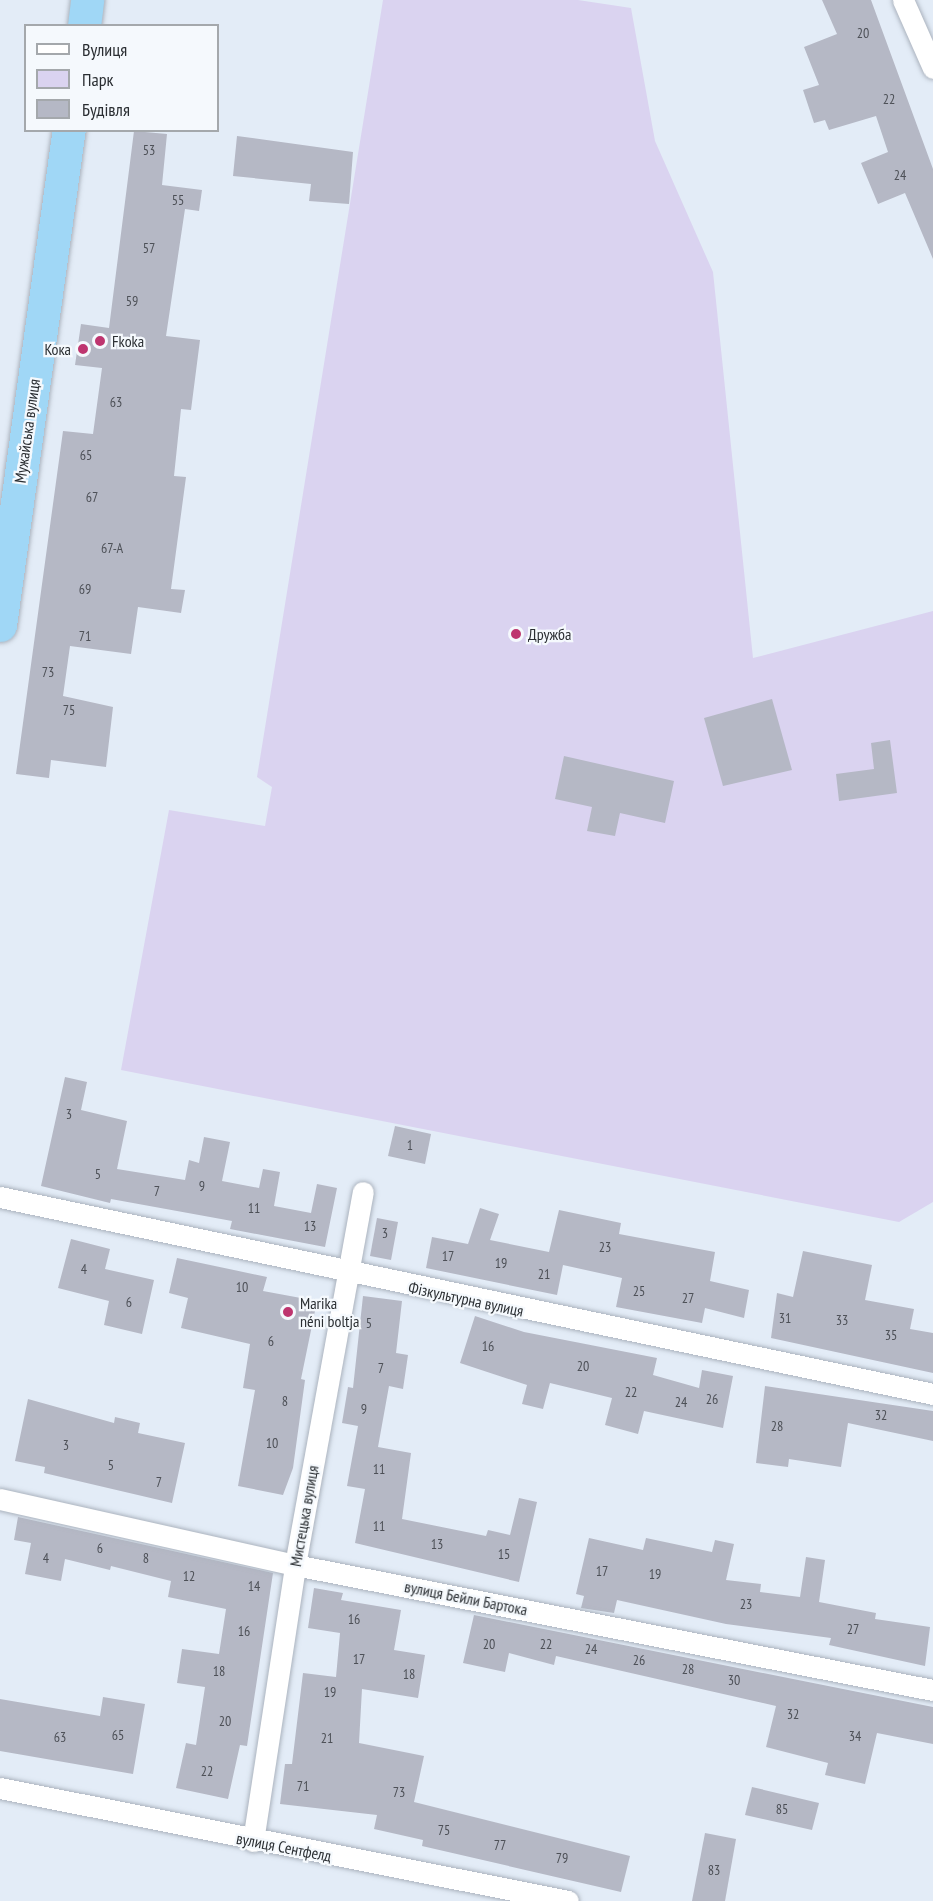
<!DOCTYPE html>
<meta charset="utf-8">
<style>
body{margin:0}
#map{position:relative;width:933px;height:1901px;overflow:hidden;background:#e3ecf7;font-family:"PT Sans Narrow",sans-serif}
div>[style]{position:absolute}
.green>*{inset:0;background:#dad3f0}
.building>*{inset:0;background:#b5b8c5}
.roads{filter:drop-shadow(0 0 2px #abb3be) drop-shadow(0 0 2px #abb3be)}
.minor>*{height:21px;margin:-10.5px;padding:0 10.5px;transform-origin:10.5px;border-radius:10.5px;background:#fff}
.trunk>*{height:33px;margin:-16.5px;padding:0 16.5px;transform-origin:16.5px;border-radius:16.5px;background:#a0d7f6}
.dots>*{width:16px;height:16px;translate:-50% -50%;box-sizing:border-box;border:3px solid #f5f9fd;border-radius:50%}
span{translate:-50% -50%;white-space:nowrap;text-align:center;line-height:1.15;-webkit-text-stroke:4.5px #f5f9fd;paint-order:stroke}
.number-label{font-size:14px;color:#4d5057}
.number-label span{-webkit-text-stroke-width:0}
.poi-label{font-size:16px;color:#2a2e32}
.left{translate:0 -50%;text-align:left}
.right{translate:-100% -50%;text-align:right}
.street-label{font-size:16px;color:#2a2e32}
.legend{position:absolute;left:24px;top:24px;width:195px;height:108px;box-sizing:border-box;background:#f5f9fd;border:2px solid #a4a8ac;margin:0;padding:8px 10px;list-style:none;font-size:18px;color:#2a2e32}
.legend li{display:flex;align-items:center;gap:12px;height:30px}
.legend b{width:30px;border:2px solid #a4a8ac}
</style>
<div id="map">
<div class="green">
<div style="clip-path:polygon(383px 0,578px 0,631px 8px,655px 141px,713px 272px,753px 658px,933px 611px,933px 1202px,899px 1222px,121px 1070px,169px 810px,265px 826px,272px 787px,257px 777px)"></div>
</div>
<div class="building">
<div style="clip-path:polygon(822px 0,871px 0,933px 169px,933px 259px,905px 193px,878px 204px,861px 163px,888px 152px,876px 116px,829px 130px,825px 120px,814px 123px,803px 90px,819px 85px,804px 47px,837px 34px)"></div>
<div style="clip-path:polygon(134px 131px,167px 134px,162px 185px,202px 190px,199px 211px,185px 209px,166px 336px,200px 340px,191px 410px,181px 409px,174px 476px,186px 477px,171px 589px,185px 590px,181px 613px,138px 607px,131px 654px,70px 646px,63px 696px,113px 707px,106px 767px,51px 760px,49px 778px,16px 774px,63px 431px,93px 434px,102px 368px,75px 365px,81px 324px,109px 328px)"></div>
<div style="clip-path:polygon(237px 136px,353px 152px,349px 204px,309px 201px,311px 184px,233px 176px)"></div>
<div style="clip-path:polygon(772px 699px,792px 770px,723px 786px,704px 718px)"></div>
<div style="clip-path:polygon(890px 740px,897px 793px,839px 801px,836px 774px,874px 769px,871px 743px)"></div>
<div style="clip-path:polygon(564px 756px,674px 781px,665px 823px,620px 813px,615px 836px,587px 831px,592px 807px,555px 799px)"></div>
<div style="clip-path:polygon(65px 1077px,87px 1082px,81px 1110px,127px 1121px,117px 1169px,185px 1180px,189px 1160px,199px 1163px,204px 1137px,230px 1142px,222px 1181px,259px 1188px,263px 1169px,280px 1172px,274px 1206px,311px 1213px,317px 1184px,337px 1188px,325px 1247px,230px 1229px,232px 1221px,111px 1199px,110px 1203px,41px 1186px)"></div>
<div style="clip-path:polygon(395px 1126px,431px 1134px,425px 1164px,388px 1156px)"></div>
<div style="clip-path:polygon(480px 1208px,499px 1214px,490px 1240px,549px 1252px,559px 1210px,621px 1223px,619px 1234px,715px 1252px,710px 1281px,749px 1290px,744px 1318px,705px 1308px,702px 1323px,616px 1307px,622px 1278px,563px 1265px,557px 1295px,426px 1268px,432px 1237px,468px 1244px)"></div>
<div style="clip-path:polygon(377px 1218px,398px 1222px,391px 1260px,370px 1256px)"></div>
<div style="clip-path:polygon(71px 1239px,110px 1249px,105px 1269px,154px 1280px,142px 1334px,104px 1325px,109px 1301px,58px 1288px)"></div>
<div style="clip-path:polygon(803px 1251px,872px 1265px,865px 1300px,914px 1309px,910px 1329px,933px 1333px,933px 1373px,771px 1338px,777px 1293px,793px 1297px)"></div>
<div style="clip-path:polygon(177px 1258px,267px 1277px,263px 1291px,317px 1301px,301px 1379px,305px 1380px,293px 1468px,283px 1495px,238px 1486px,255px 1390px,243px 1388px,250px 1344px,181px 1328px,188px 1298px,169px 1293px)"></div>
<div style="clip-path:polygon(363px 1296px,402px 1301px,396px 1353px,408px 1355px,403px 1389px,389px 1386px,378px 1447px,411px 1453px,402px 1519px,486px 1536px,488px 1530px,510px 1535px,519px 1498px,537px 1502px,519px 1582px,355px 1543px,365px 1489px,347px 1486px,358px 1426px,342px 1423px,348px 1387px,353px 1388px)"></div>
<div style="clip-path:polygon(475px 1316px,524px 1332px,657px 1358px,653px 1375px,699px 1388px,702px 1370px,733px 1376px,723px 1428px,644px 1411px,638px 1434px,605px 1425px,612px 1398px,550px 1383px,543px 1409px,522px 1404px,527px 1385px,460px 1363px)"></div>
<div style="clip-path:polygon(765px 1386px,933px 1411px,933px 1441px,848px 1423px,841px 1467px,789px 1459px,788px 1467px,756px 1463px)"></div>
<div style="clip-path:polygon(28px 1399px,114px 1423px,115px 1417px,140px 1423px,138px 1433px,185px 1443px,172px 1503px,44px 1473px,45px 1467px,15px 1461px)"></div>
<div style="clip-path:polygon(18px 1517px,273px 1573px,247px 1746px,240px 1745px,228px 1799px,176px 1788px,186px 1743px,196px 1745px,205px 1687px,177px 1683px,182px 1649px,219px 1654px,226px 1609px,168px 1597px,171px 1581px,111px 1566px,110px 1570px,65px 1559px,61px 1581px,25px 1574px,31px 1543px,14px 1540px)"></div>
<div style="clip-path:polygon(589px 1538px,643px 1550px,646px 1538px,712px 1552px,715px 1540px,734px 1544px,726px 1580px,761px 1584px,760px 1592px,800px 1597px,806px 1557px,825px 1560px,819px 1602px,876px 1613px,875px 1619px,930px 1627px,925px 1666px,829px 1645px,831px 1638px,726px 1624px,617px 1600px,614px 1613px,581px 1608px,584px 1596px,576px 1594px)"></div>
<div style="clip-path:polygon(314px 1588px,343px 1593px,341px 1600px,401px 1610px,394px 1650px,425px 1655px,418px 1698px,362px 1689px,359px 1743px,424px 1756px,414px 1802px,630px 1856px,621px 1892px,422px 1846px,423px 1840px,374px 1829px,377px 1815px,280px 1804px,285px 1764px,292px 1764px,303px 1673px,336px 1677px,340px 1633px,308px 1628px)"></div>
<div style="clip-path:polygon(474px 1615px,933px 1707px,933px 1744px,877px 1733px,865px 1784px,825px 1775px,828px 1763px,766px 1747px,776px 1706px,556px 1656px,554px 1665px,509px 1653px,505px 1672px,463px 1663px)"></div>
<div style="clip-path:polygon(103px 1697px,145px 1704px,133px 1774px,0 1751px,0 1699px,100px 1716px)"></div>
<div style="clip-path:polygon(752px 1787px,819px 1803px,812px 1830px,745px 1815px)"></div>
<div style="clip-path:polygon(705px 1833px,736px 1839px,725px 1901px,692px 1901px)"></div>
</div>
<div class="roads">
<div class="minor">
<div style="left:903px;top:0;width:74px;rotate:66.2deg"></div>
<div style="left:0;top:1197px;width:954px;rotate:11.92deg"></div>
<div style="left:0;top:1499px;width:302px;rotate:12.6deg"></div>
<div style="left:295px;top:1565px;width:650px;rotate:11.09deg"></div>
<div style="left:0;top:1788px;width:579px;rotate:11.25deg"></div>
<div style="left:253px;top:1841px;width:279px;rotate:-81.3deg"></div>
<div style="left:295px;top:1565px;width:379px;rotate:-79.7deg"></div>
</div>
<div class="trunk">
<div style="left:84px;top:26px;width:26px;rotate:-83deg"></div>
<div style="left:0;top:625px;width:500px;rotate:-82.1deg"></div>
</div>
</div>
<div class="dots">
<div style="left:100px;top:341px;background:#be356f"></div>
<div style="left:83px;top:349px;background:#be356f"></div>
<div style="left:516px;top:634px;background:#be356f"></div>
<div style="left:288px;top:1312px;background:#be356f"></div>
</div>
<div class="number-label">
<span style="left:863px;top:33px">20</span>
<span style="left:889px;top:99px">22</span>
<span style="left:149px;top:150px">53</span>
<span style="left:900px;top:175px">24</span>
<span style="left:178px;top:200px">55</span>
<span style="left:149px;top:248px">57</span>
<span style="left:132px;top:301px">59</span>
<span style="left:116px;top:402px">63</span>
<span style="left:86px;top:455px">65</span>
<span style="left:92px;top:497px">67</span>
<span style="left:112px;top:548px">67-А</span>
<span style="left:85px;top:589px">69</span>
<span style="left:85px;top:636px">71</span>
<span style="left:48px;top:672px">73</span>
<span style="left:69px;top:710px">75</span>
<span style="left:69px;top:1114px">3</span>
<span style="left:410px;top:1145px">1</span>
<span style="left:98px;top:1174px">5</span>
<span style="left:202px;top:1186px">9</span>
<span style="left:157px;top:1191px">7</span>
<span style="left:254px;top:1208px">11</span>
<span style="left:310px;top:1226px">13</span>
<span style="left:385px;top:1233px">3</span>
<span style="left:605px;top:1247px">23</span>
<span style="left:448px;top:1256px">17</span>
<span style="left:501px;top:1263px">19</span>
<span style="left:84px;top:1269px">4</span>
<span style="left:544px;top:1274px">21</span>
<span style="left:242px;top:1287px">10</span>
<span style="left:639px;top:1291px">25</span>
<span style="left:688px;top:1298px">27</span>
<span style="left:129px;top:1302px">6</span>
<span style="left:785px;top:1318px">31</span>
<span style="left:842px;top:1320px">33</span>
<span style="left:369px;top:1323px">5</span>
<span style="left:891px;top:1335px">35</span>
<span style="left:271px;top:1341px">6</span>
<span style="left:488px;top:1346px">16</span>
<span style="left:583px;top:1366px">20</span>
<span style="left:381px;top:1368px">7</span>
<span style="left:631px;top:1392px">22</span>
<span style="left:712px;top:1399px">26</span>
<span style="left:285px;top:1401px">8</span>
<span style="left:681px;top:1402px">24</span>
<span style="left:364px;top:1409px">9</span>
<span style="left:881px;top:1415px">32</span>
<span style="left:777px;top:1426px">28</span>
<span style="left:272px;top:1443px">10</span>
<span style="left:66px;top:1445px">3</span>
<span style="left:111px;top:1465px">5</span>
<span style="left:379px;top:1469px">11</span>
<span style="left:159px;top:1482px">7</span>
<span style="left:379px;top:1526px">11</span>
<span style="left:437px;top:1544px">13</span>
<span style="left:100px;top:1548px">6</span>
<span style="left:504px;top:1554px">15</span>
<span style="left:46px;top:1558px">4</span>
<span style="left:146px;top:1558px">8</span>
<span style="left:602px;top:1571px">17</span>
<span style="left:655px;top:1574px">19</span>
<span style="left:189px;top:1576px">12</span>
<span style="left:254px;top:1586px">14</span>
<span style="left:746px;top:1604px">23</span>
<span style="left:354px;top:1619px">16</span>
<span style="left:853px;top:1629px">27</span>
<span style="left:244px;top:1631px">16</span>
<span style="left:489px;top:1644px">20</span>
<span style="left:546px;top:1644px">22</span>
<span style="left:591px;top:1649px">24</span>
<span style="left:359px;top:1659px">17</span>
<span style="left:639px;top:1660px">26</span>
<span style="left:688px;top:1669px">28</span>
<span style="left:219px;top:1671px">18</span>
<span style="left:409px;top:1674px">18</span>
<span style="left:734px;top:1680px">30</span>
<span style="left:330px;top:1692px">19</span>
<span style="left:793px;top:1714px">32</span>
<span style="left:225px;top:1721px">20</span>
<span style="left:118px;top:1735px">65</span>
<span style="left:855px;top:1736px">34</span>
<span style="left:60px;top:1737px">63</span>
<span style="left:327px;top:1738px">21</span>
<span style="left:207px;top:1771px">22</span>
<span style="left:303px;top:1786px">71</span>
<span style="left:399px;top:1792px">73</span>
<span style="left:782px;top:1809px">85</span>
<span style="left:444px;top:1830px">75</span>
<span style="left:500px;top:1845px">77</span>
<span style="left:562px;top:1858px">79</span>
<span style="left:714px;top:1870px">83</span>
</div>
<div class="poi-label">
<span class="left" style="left:112px;top:341px">Fkoka</span>
<span class="right" style="left:71px;top:349px">Кока</span>
<span class="left" style="left:528px;top:634px">Дружба</span>
<span class="left" style="left:300px;top:1312px">Marika<br>néni boltja</span>
</div>
<div class="street-label">
<span style="left:27px;top:431px;rotate:-82deg">Мужайська вулиця</span>
<span style="left:466px;top:1299px;rotate:12deg">Фізкультурна вулиця</span>
<span style="left:304px;top:1516px;rotate:-80deg">Мистецька вулиця</span>
<span style="left:466px;top:1598px;rotate:11deg">вулиця Бейли Бартока</span>
<span style="left:284px;top:1847px;rotate:11deg">вулиця Сентфелд</span>
</div>
<ul class="legend">
<li><b style="height:8px;background:#fff"></b>Вулиця</li>
<li><b style="height:16px;background:#dad3f0"></b>Парк</li>
<li><b style="height:16px;background:#b5b8c5"></b>Будівля</li>
</ul>
</div>
